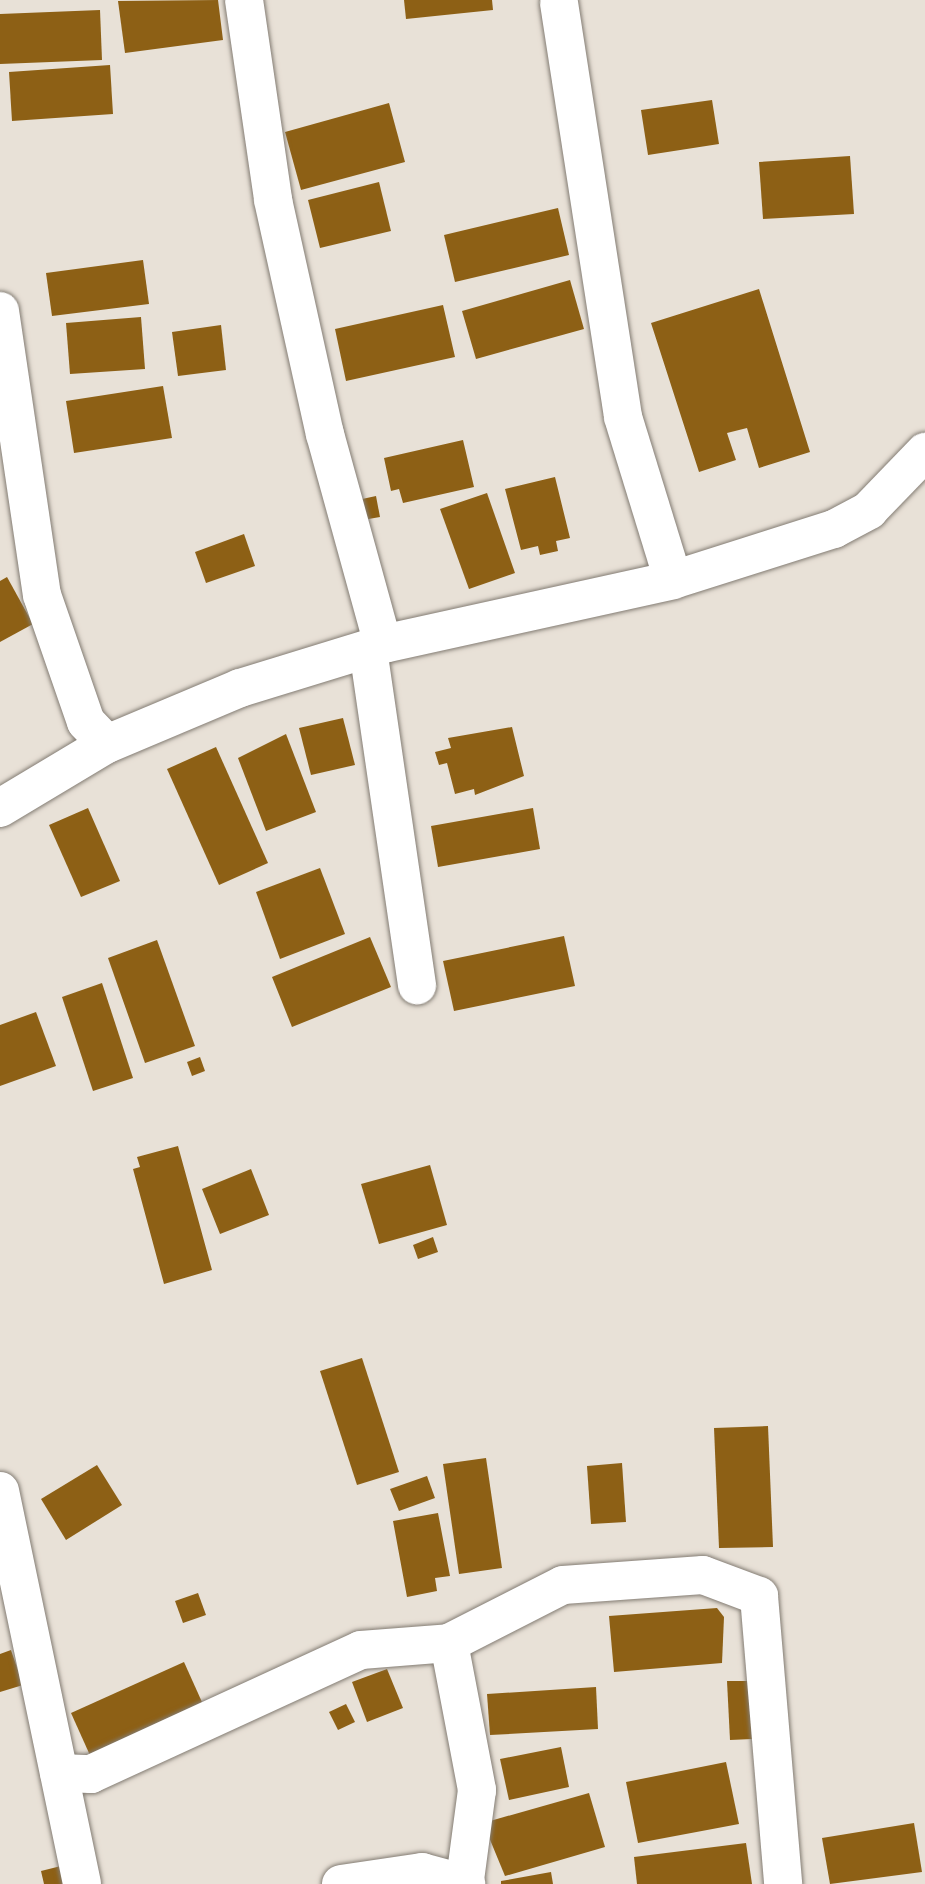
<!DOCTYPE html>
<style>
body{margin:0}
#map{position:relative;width:925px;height:1884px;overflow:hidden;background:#e8e1d7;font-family:"Public Sans",sans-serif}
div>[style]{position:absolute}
.building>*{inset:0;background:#8d6015}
.roads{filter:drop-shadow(0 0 2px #837c73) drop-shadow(0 0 2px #837c73)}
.minor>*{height:38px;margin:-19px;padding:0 19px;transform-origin:19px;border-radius:19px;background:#fff}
span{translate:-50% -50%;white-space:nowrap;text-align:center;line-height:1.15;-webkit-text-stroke:5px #e8e1d7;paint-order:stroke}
</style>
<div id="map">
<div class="building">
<div style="clip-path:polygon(218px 0,223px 40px,125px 53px,118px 1px)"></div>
<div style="clip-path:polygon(404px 0,492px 0,493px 10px,406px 19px)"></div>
<div style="clip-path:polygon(100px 10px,102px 60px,0 64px,0 14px)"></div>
<div style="clip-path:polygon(110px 65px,113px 114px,12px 121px,9px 72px)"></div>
<div style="clip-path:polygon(712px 100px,719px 144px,648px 155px,641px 110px)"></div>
<div style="clip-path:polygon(389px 103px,405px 162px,301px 190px,285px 132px)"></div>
<div style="clip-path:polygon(850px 156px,854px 214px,763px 219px,759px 162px)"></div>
<div style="clip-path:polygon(379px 182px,391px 231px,320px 248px,308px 200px)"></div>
<div style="clip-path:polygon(558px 208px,569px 255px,455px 282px,444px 235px)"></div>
<div style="clip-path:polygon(143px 260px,149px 304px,52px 316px,46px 273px)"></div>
<div style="clip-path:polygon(570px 280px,584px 329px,476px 359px,462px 311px)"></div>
<div style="clip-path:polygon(759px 289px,810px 452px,759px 468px,747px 428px,727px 433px,736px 460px,699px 472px,651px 323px)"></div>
<div style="clip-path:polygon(443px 305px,455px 357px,346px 381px,335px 329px)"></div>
<div style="clip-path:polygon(141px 317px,145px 369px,70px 374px,66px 323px)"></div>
<div style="clip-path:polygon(221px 325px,226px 370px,178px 376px,172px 332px)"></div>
<div style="clip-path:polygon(163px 386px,172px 438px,74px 453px,66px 401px)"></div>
<div style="clip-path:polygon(463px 440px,474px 487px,403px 503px,399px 489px,391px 491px,384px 458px)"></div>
<div style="clip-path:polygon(555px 477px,570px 538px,556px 541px,558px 551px,540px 555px,538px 546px,521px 550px,505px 489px)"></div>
<div style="clip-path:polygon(487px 493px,515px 573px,469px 589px,440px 509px)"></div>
<div style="clip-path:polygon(376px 496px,380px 517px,357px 521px,353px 501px)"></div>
<div style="clip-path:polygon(244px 534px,255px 566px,206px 583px,195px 552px)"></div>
<div style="clip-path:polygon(7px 577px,33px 624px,0 642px,0 581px)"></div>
<div style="clip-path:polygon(343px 718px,355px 765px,311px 775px,299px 728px)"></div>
<div style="clip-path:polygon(512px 727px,524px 776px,475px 795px,474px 789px,455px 794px,447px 763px,439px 765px,435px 752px,451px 748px,448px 738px)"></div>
<div style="clip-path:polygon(286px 734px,316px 812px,266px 831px,238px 758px)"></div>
<div style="clip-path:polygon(216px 747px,268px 863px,219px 885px,167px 769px)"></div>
<div style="clip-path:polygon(88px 808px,120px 881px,81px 897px,49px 825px)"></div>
<div style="clip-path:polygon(533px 808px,540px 849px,438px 867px,431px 826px)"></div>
<div style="clip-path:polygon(320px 868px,345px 934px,280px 959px,256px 892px)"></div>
<div style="clip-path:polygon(564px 936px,575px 986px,454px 1011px,443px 961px)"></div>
<div style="clip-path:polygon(370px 937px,391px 987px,292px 1027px,272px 977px)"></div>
<div style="clip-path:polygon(157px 940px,195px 1046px,145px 1063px,108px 958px)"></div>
<div style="clip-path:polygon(102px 983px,133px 1078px,93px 1091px,62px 997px)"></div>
<div style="clip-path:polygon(36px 1012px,56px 1066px,0 1086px,0 1025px)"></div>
<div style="clip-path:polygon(200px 1057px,205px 1071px,192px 1076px,187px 1062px)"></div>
<div style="clip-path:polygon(178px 1146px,212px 1270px,164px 1284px,133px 1169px,140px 1167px,137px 1157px)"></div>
<div style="clip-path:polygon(430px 1165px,447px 1225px,379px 1244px,361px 1184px)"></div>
<div style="clip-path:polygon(251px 1169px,269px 1215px,220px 1234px,202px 1189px)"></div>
<div style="clip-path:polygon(433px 1237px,438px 1252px,418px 1259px,413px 1245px)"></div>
<div style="clip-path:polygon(362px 1358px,399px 1472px,357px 1485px,320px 1371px)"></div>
<div style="clip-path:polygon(768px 1426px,773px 1547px,719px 1548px,714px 1428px)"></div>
<div style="clip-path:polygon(486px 1458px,502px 1568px,459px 1574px,443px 1464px)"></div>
<div style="clip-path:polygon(622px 1463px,626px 1522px,591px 1524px,587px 1466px)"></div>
<div style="clip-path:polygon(97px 1465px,122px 1505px,66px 1540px,41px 1499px)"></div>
<div style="clip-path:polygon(427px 1476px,435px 1498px,399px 1511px,390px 1489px)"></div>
<div style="clip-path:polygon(438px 1513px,450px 1576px,435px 1578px,437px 1591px,407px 1597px,393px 1521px)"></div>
<div style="clip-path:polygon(198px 1593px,206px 1615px,183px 1623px,175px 1601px)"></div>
<div style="clip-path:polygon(717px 1608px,724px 1617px,722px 1663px,614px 1672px,609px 1616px)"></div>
<div style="clip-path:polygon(11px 1650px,23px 1685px,0 1692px,0 1654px)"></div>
<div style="clip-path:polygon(184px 1662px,206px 1711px,93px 1762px,71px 1713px)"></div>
<div style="clip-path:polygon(387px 1669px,403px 1708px,367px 1722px,352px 1682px)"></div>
<div style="clip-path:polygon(727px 1681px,749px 1681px,752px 1739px,730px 1740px)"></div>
<div style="clip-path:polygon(596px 1687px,598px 1729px,490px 1735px,487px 1694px)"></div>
<div style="clip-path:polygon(346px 1704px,355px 1722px,338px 1730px,329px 1712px)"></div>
<div style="clip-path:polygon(561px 1747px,569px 1787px,509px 1800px,500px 1759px)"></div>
<div style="clip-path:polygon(726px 1762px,739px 1824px,638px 1843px,626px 1782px)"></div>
<div style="clip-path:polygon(589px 1793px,605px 1847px,505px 1876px,486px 1830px,490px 1821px)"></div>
<div style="clip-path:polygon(914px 1823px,922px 1872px,830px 1884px,822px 1838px)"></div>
<div style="clip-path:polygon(746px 1843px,752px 1884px,637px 1884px,634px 1857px)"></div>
<div style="clip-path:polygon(61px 1866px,65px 1884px,44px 1884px,41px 1871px)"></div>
<div style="clip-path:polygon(551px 1872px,553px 1884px,501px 1884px,501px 1881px)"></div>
</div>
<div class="roads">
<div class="minor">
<div style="left:244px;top:0;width:202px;rotate:81.7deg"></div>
<div style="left:273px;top:200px;width:240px;rotate:77.5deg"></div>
<div style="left:325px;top:434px;width:218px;rotate:74.6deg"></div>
<div style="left:559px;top:3px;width:419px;rotate:81.2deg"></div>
<div style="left:623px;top:417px;width:170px;rotate:72.9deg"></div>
<div style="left:0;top:311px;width:287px;rotate:81.6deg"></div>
<div style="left:42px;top:595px;width:134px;rotate:70.9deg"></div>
<div style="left:86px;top:722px;width:30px;rotate:46deg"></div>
<div style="left:368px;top:649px;width:340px;rotate:81.7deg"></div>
<div style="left:0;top:808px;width:125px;rotate:-30.9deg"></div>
<div style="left:107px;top:744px;width:144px;rotate:-22.8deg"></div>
<div style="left:240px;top:688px;width:150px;rotate:-17.1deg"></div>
<div style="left:383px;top:644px;width:297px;rotate:-12.4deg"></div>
<div style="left:673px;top:580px;width:169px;rotate:-17.6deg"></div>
<div style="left:834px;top:529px;width:40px;rotate:-28deg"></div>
<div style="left:869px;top:510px;width:81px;rotate:-46deg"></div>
<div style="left:0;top:1491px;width:401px;rotate:78.2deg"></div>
<div style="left:449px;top:1643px;width:150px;rotate:79.2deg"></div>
<div style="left:477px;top:1790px;width:91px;rotate:97.6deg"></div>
<div style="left:59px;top:1773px;width:32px;rotate:2deg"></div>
<div style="left:91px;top:1774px;width:297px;rotate:-24.7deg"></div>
<div style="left:361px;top:1650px;width:88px;rotate:-4.5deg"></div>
<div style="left:449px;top:1643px;width:128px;rotate:-27deg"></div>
<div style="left:563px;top:1585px;width:140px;rotate:-4.1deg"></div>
<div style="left:703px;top:1575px;width:60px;rotate:20.6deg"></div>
<div style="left:759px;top:1596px;width:289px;rotate:85.2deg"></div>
<div style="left:341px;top:1884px;width:82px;rotate:-8.4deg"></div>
<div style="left:422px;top:1872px;width:46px;rotate:15.3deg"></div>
</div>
</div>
</div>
